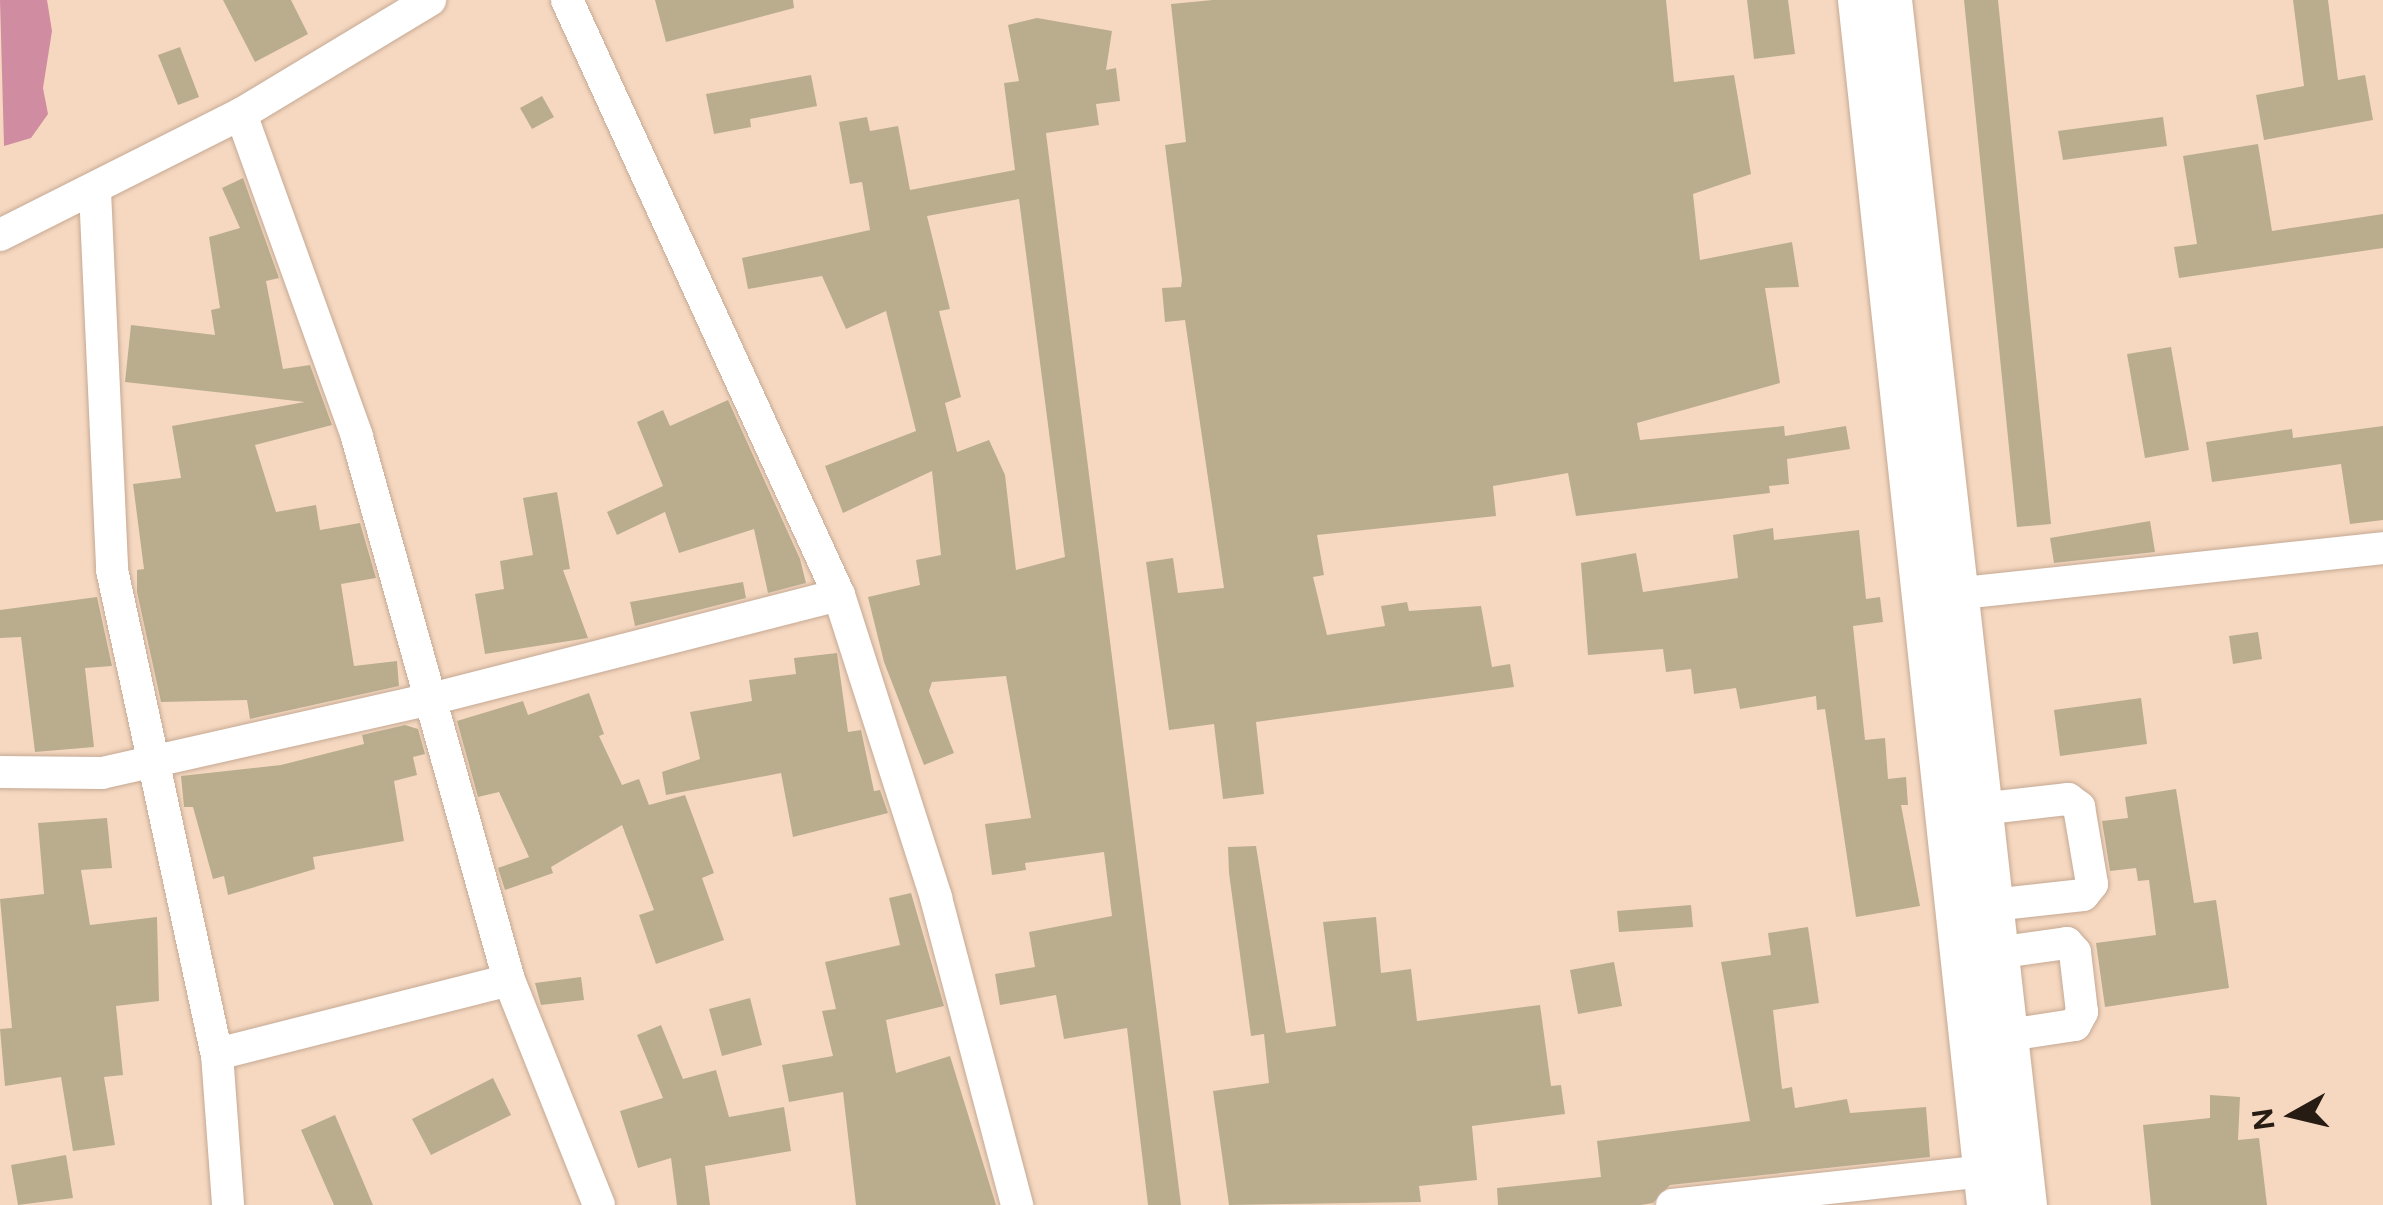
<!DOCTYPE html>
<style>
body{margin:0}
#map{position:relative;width:2383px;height:1205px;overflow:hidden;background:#f6d8c1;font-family:"Public Sans",sans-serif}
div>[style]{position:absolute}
.forest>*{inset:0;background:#d08ca0}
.building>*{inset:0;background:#b9ad8e}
.roads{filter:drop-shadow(0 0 2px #c5a993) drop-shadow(0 0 2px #c5a993)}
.minor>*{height:32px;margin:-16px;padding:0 16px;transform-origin:16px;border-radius:16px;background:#fff}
.major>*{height:42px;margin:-21px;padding:0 21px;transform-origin:21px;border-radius:21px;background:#fff}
span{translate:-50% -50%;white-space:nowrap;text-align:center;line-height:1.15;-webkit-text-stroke:8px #f6d8c1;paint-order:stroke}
.north{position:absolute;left:2243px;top:1065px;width:100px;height:100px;-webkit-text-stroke:8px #f6d8c1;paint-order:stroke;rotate:262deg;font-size:28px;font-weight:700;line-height:40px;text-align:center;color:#261c13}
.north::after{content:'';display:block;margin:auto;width:35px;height:45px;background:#261c13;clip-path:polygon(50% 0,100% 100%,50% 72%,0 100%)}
</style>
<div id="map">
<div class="forest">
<div style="clip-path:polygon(0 0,47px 0,52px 31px,43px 88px,48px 114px,31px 138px,4px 146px)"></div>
</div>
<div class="building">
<div style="clip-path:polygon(223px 0,291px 0,308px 34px,255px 62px)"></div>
<div style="clip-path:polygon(655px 0,793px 0,794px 8px,666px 42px)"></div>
<div style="clip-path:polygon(1213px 0,1666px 0,1674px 82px,1734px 75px,1751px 174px,1693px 194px,1700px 260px,1792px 242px,1799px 287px,1765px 288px,1780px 383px,1637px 423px,1640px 440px,1784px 426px,1785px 436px,1846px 426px,1850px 449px,1787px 459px,1789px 484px,1769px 486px,1770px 493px,1576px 516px,1568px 473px,1493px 486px,1496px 516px,1317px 535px,1324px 575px,1313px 577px,1327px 635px,1385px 626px,1381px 606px,1407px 602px,1409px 611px,1481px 606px,1492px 667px,1510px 664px,1514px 687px,1256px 722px,1264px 794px,1223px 799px,1214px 724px,1169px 730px,1146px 562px,1173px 558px,1178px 593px,1224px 588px,1185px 320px,1165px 322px,1162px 288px,1181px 287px,1182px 280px,1165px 145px,1186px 142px,1171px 4px)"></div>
<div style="clip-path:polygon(1747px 0,1788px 0,1795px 54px,1754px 59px)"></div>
<div style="clip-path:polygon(1964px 0,1998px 0,2051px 524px,2017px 527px)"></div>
<div style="clip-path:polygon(2293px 0,2328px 0,2338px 80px,2365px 75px,2373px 120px,2264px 140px,2256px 95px,2304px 86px)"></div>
<div style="clip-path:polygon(evenodd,1037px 18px,1112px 31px,1106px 70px,1116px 68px,1120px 101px,1096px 104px,1099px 125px,1046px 133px,1181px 1205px,1148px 1205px,1127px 1028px,1064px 1039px,1056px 995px,1000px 1005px,995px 974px,1035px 967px,1029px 932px,1112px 916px,1104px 852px,1025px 863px,1026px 870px,992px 875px,985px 824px,1031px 818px,1006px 676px,932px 682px,929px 691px,954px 753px,924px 765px,884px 662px,868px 597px,920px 585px,916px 560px,941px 555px,932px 471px,843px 513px,825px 466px,916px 431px,886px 311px,846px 329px,822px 276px,748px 289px,742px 258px,870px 230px,862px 182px,850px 184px,839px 122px,867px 117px,870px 131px,898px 126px,910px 190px,1015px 170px,1004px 83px,1019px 81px,1008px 25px,1037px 18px,1019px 199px,1065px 557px,1016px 570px,1005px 475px,989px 440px,957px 452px,945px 403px,961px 397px,939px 311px,950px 309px,927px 216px,1019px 199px)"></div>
<div style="clip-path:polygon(180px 47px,199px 97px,178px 105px,158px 55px)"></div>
<div style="clip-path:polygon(811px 75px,817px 106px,750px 119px,751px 127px,714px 134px,706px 94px)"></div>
<div style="clip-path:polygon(542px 96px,554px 117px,532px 129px,520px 108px)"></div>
<div style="clip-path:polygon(2163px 117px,2167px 146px,2063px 160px,2058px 131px)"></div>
<div style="clip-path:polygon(2258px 144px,2272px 231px,2383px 214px,2383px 248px,2179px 278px,2174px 247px,2197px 244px,2183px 156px)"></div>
<div style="clip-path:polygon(243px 178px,279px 278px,266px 281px,283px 369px,310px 365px,332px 425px,255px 445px,276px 512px,316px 505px,320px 530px,360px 523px,376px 578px,341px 584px,354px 666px,397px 661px,399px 686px,250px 719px,247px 700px,161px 702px,137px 592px,137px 570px,144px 569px,133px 484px,181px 478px,172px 426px,305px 402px,125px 382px,131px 325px,215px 335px,211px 310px,220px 308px,209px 237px,240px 228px,222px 188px)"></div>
<div style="clip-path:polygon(2171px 347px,2189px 450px,2145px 458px,2127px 354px)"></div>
<div style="clip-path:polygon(728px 400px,800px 559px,806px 583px,768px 593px,754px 529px,679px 553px,665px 512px,617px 535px,607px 512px,663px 486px,637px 422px,663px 410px,670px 426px)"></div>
<div style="clip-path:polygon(2383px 426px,2383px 520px,2350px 524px,2341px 464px,2212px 482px,2206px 442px,2292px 429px,2293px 438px)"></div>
<div style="clip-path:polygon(557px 492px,570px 569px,563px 570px,588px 638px,485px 654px,475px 594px,504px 589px,500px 561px,533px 555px,523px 498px)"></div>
<div style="clip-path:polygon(2150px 521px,2155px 552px,2054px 563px,2050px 538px)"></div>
<div style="clip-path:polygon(1773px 528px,1774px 540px,1859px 530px,1866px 599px,1880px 597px,1883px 622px,1853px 626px,1865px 740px,1885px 738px,1888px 779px,1906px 777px,1908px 805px,1901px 805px,1920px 906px,1856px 917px,1825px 709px,1817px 710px,1816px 696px,1740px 709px,1736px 688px,1694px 694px,1691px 669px,1666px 672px,1663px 649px,1588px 655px,1581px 563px,1636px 553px,1643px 592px,1738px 578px,1733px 535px)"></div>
<div style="clip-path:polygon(743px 582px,746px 598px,635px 626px,630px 602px)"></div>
<div style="clip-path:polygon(97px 597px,112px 666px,85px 668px,94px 747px,35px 752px,21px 637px,0 638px,0 610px)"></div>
<div style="clip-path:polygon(2258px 632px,2262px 659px,2233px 664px,2229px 636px)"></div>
<div style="clip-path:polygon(837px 653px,848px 732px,861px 730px,874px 791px,880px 790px,888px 813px,793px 837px,781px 773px,666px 795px,662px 772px,700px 759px,690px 712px,752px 701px,749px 680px,796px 674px,794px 658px)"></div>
<div style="clip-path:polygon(589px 693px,604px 734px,599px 736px,622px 785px,639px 779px,649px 805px,685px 795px,714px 873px,702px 878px,724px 940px,656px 964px,639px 915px,654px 910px,622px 825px,551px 867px,553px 873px,505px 890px,498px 868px,529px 857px,499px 792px,478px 797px,457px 721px,523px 701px,528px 715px)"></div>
<div style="clip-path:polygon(2141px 698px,2147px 744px,2060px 756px,2054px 710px)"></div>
<div style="clip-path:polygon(405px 725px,418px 729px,425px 754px,413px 757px,417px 775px,394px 781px,404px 841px,313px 857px,315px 869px,228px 895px,224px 876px,213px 879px,193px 807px,184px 807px,181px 776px,281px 765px,364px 744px,362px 735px)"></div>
<div style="clip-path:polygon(2176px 789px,2194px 903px,2216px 900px,2229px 988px,2105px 1007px,2096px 943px,2156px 935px,2149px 880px,2138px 881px,2136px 868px,2110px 871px,2102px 821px,2128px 818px,2125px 797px)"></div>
<div style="clip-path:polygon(107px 818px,112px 868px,81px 870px,90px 925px,157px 917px,159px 1001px,116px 1006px,123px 1075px,104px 1077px,115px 1145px,73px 1151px,61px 1077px,5px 1086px,0 1029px,12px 1028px,0 899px,44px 894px,38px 823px)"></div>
<div style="clip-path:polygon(1256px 846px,1286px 1033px,1336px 1026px,1323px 922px,1376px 917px,1381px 973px,1411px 969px,1417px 1021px,1540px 1005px,1551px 1086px,1561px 1085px,1565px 1114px,1472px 1126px,1477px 1180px,1419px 1186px,1421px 1202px,1229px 1205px,1213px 1091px,1269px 1083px,1264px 1034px,1251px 1036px,1229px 873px,1228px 847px)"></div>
<div style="clip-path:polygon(911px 893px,944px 1006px,886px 1020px,896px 1073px,950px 1056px,996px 1205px,856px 1205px,843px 1092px,789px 1102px,782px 1065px,833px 1056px,822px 1011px,836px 1009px,825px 962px,900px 945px,889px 898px)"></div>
<div style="clip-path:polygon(1691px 905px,1693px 927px,1619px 932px,1617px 911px)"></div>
<div style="clip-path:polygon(1808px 927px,1819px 1003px,1773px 1010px,1782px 1089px,1792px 1087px,1795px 1108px,1847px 1099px,1850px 1113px,1926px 1107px,1930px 1157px,1670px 1185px,1653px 1203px,1641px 1205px,1498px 1205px,1497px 1188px,1601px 1177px,1597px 1141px,1750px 1121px,1721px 962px,1771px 955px,1768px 933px)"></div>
<div style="clip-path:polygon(1614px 962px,1622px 1006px,1578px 1014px,1570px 970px)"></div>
<div style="clip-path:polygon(581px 977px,584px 1000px,541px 1005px,535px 983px)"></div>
<div style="clip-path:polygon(750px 998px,762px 1045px,722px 1056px,709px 1009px)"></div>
<div style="clip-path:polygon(661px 1025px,683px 1079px,716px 1070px,729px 1117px,784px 1107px,791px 1151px,705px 1166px,710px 1205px,677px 1205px,671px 1158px,638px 1168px,620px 1111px,663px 1098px,637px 1035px)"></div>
<div style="clip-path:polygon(493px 1078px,511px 1115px,431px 1155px,412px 1119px)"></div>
<div style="clip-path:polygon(2210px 1095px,2240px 1097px,2238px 1140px,2259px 1138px,2267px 1205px,2151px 1205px,2143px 1125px,2210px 1118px)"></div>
<div style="clip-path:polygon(335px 1115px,373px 1205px,334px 1205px,301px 1130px)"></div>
<div style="clip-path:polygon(66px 1155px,73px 1198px,18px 1205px,11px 1165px)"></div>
</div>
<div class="roads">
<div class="minor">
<div style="left:567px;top:0;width:654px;rotate:65.43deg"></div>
<div style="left:839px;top:595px;width:318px;rotate:72.2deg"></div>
<div style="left:936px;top:898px;width:318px;rotate:75.2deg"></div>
<div style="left:241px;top:114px;width:343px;rotate:70.2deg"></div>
<div style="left:357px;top:437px;width:564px;rotate:74.36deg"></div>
<div style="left:509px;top:980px;width:242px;rotate:68.2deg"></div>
<div style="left:95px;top:191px;width:379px;rotate:87.4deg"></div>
<div style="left:112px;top:570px;width:495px;rotate:77.8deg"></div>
<div style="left:217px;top:1054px;width:151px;rotate:85.8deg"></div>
<div style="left:0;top:235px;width:270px;rotate:-26.7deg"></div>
<div style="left:241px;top:114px;width:221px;rotate:-31.1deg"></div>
<div style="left:1935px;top:596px;width:451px;rotate:-6.1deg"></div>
<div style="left:0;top:772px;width:102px;rotate:0.6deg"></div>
<div style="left:102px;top:773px;width:333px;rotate:-12.7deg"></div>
<div style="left:427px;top:700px;width:425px;rotate:-14.3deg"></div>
<div style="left:1980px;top:809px;width:89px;rotate:-6.5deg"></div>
<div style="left:2068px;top:799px;width:14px;rotate:36deg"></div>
<div style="left:2079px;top:807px;width:78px;rotate:80.4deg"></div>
<div style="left:2092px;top:884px;width:14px;rotate:129deg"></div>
<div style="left:2083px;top:895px;width:91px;rotate:173.7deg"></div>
<div style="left:1983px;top:1039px;width:93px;rotate:-8.7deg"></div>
<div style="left:2075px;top:1025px;width:15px;rotate:-62deg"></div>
<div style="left:2082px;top:1012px;width:60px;rotate:-96.7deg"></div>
<div style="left:2075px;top:952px;width:12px;rotate:-132deg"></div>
<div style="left:2067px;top:943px;width:72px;rotate:172deg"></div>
<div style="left:217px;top:1054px;width:301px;rotate:-14.2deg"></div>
<div style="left:1672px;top:1205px;width:314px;rotate:-6.2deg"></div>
</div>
<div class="major">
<div style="left:1859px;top:0;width:1212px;rotate:83.89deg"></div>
<div style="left:1891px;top:0;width:1213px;rotate:83.61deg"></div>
</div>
</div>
<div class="north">N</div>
</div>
